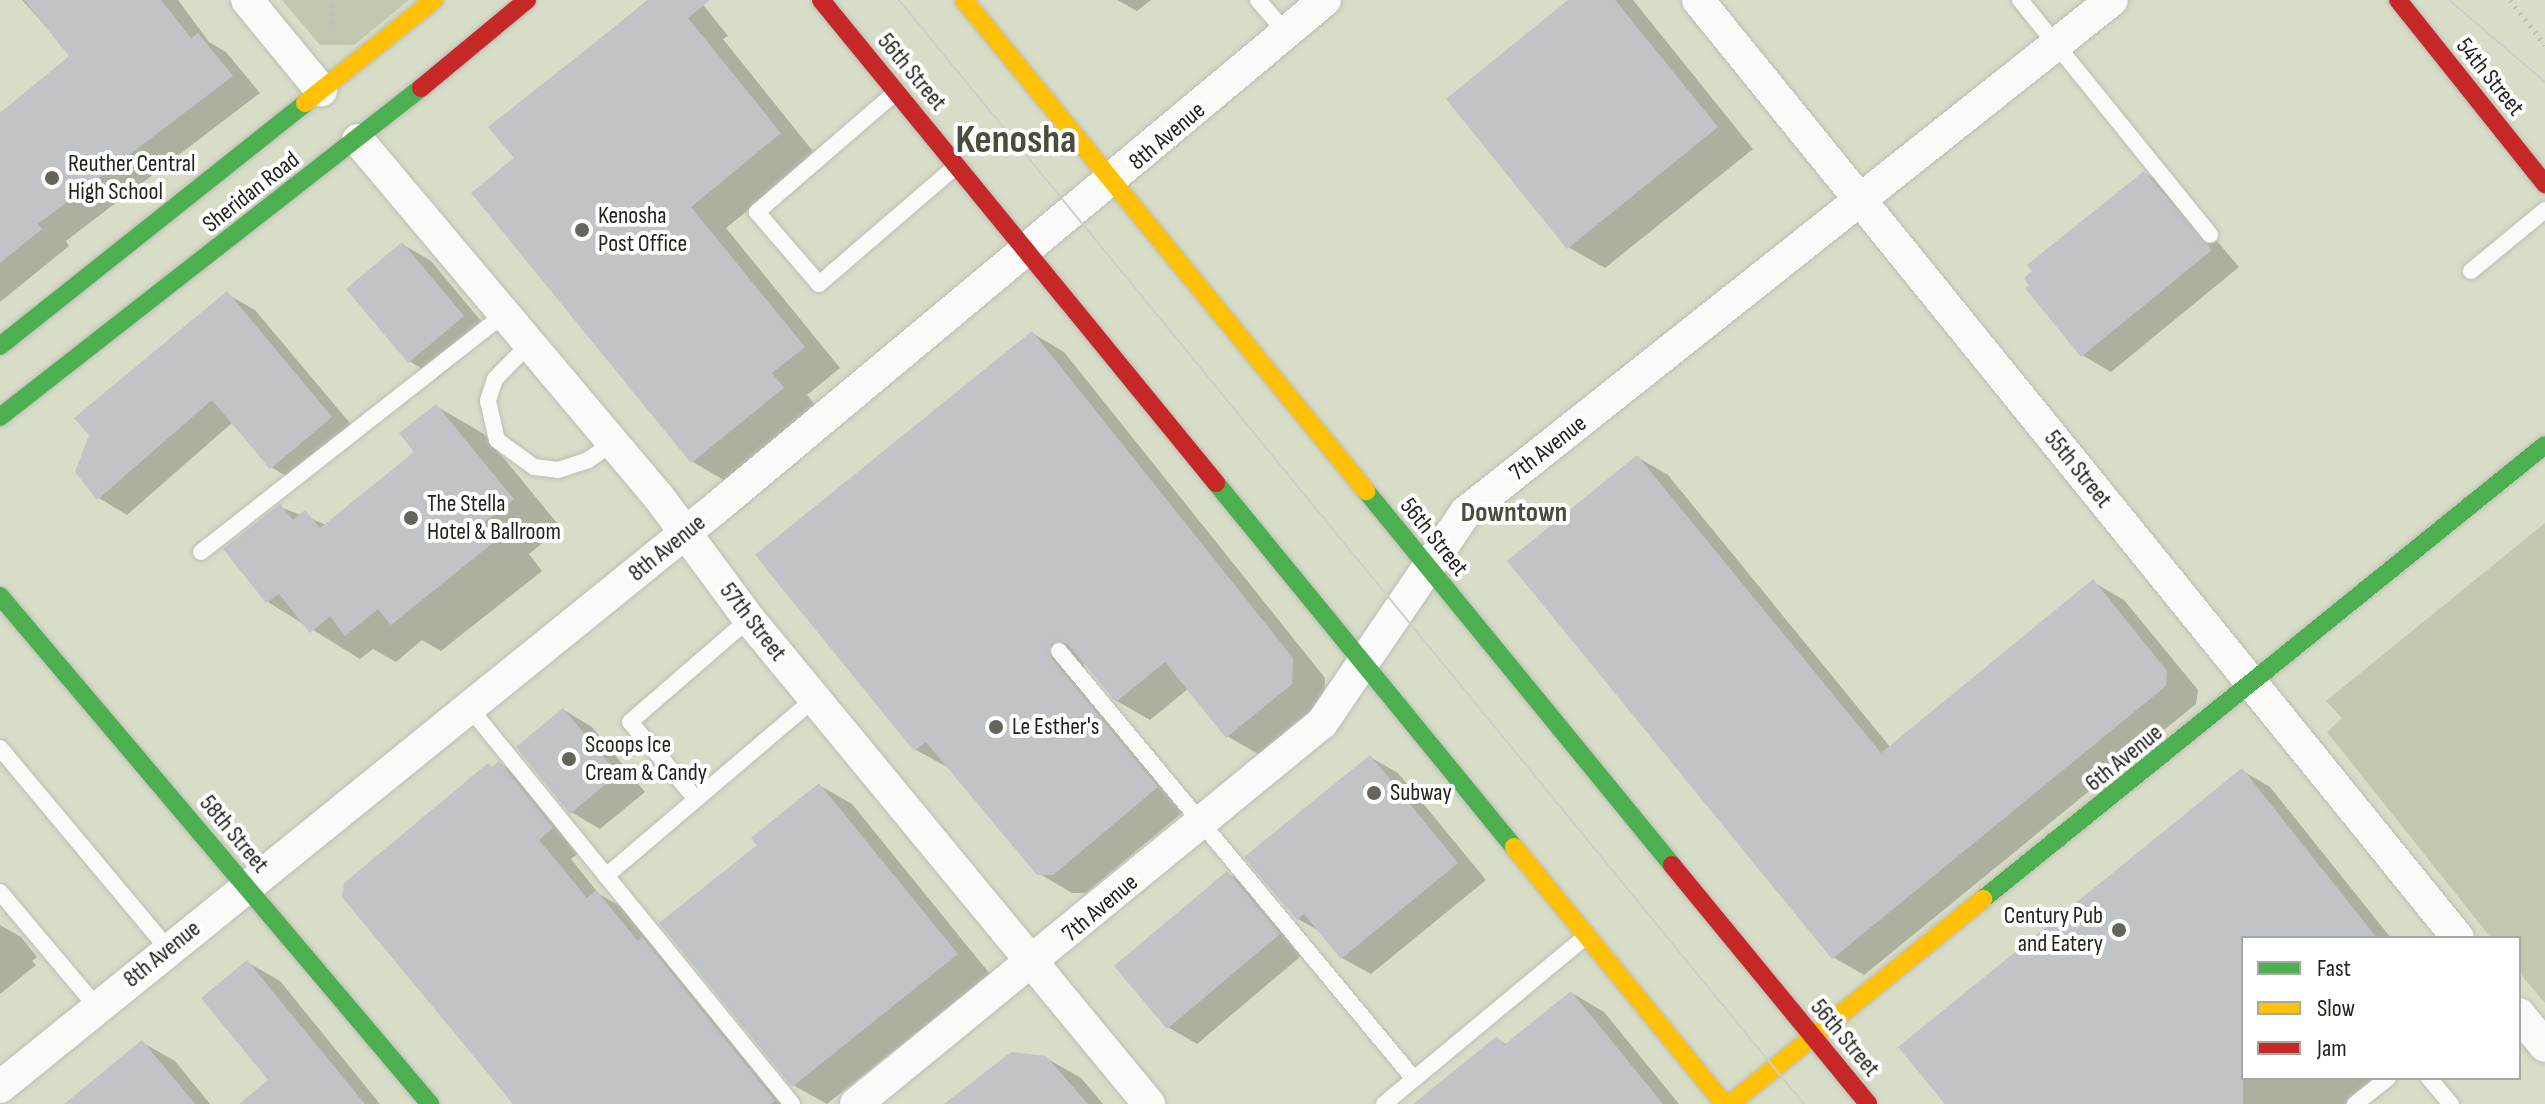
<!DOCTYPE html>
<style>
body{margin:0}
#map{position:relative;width:2545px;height:1104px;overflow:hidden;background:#dcdfd3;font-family:"Sofia Sans Condensed",sans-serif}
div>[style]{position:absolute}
.built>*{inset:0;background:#d8ddc7}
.green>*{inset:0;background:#c2c7af}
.shadow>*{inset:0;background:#0003}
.building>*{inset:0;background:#c0c4c7}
.path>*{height:5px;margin-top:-2.5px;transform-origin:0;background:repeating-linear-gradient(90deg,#bfc0bc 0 2px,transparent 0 8px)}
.roads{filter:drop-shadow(0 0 2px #bcbdb4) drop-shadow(0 0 2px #bcbdb4)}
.lane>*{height:16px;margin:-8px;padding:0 8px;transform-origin:8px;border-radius:8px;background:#fafaf8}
.street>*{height:32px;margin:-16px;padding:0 16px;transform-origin:16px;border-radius:16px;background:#fafaf8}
.fast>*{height:18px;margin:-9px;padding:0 9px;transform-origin:9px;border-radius:9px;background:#4caf50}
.slow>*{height:18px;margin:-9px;padding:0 9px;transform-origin:9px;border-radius:9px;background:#ffc107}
.jam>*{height:18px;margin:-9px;padding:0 9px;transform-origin:9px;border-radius:9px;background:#c62828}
.tram>*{height:2px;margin:-1px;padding:0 1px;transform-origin:1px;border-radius:1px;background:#cececa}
.dots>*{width:22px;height:22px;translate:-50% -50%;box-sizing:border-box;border:4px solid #fff;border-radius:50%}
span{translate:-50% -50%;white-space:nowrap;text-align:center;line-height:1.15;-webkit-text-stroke:8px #fff;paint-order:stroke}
.street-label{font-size:24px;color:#23241c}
.poi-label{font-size:24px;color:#23241c}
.left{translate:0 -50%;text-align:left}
.right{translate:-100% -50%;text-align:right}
.quarter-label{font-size:28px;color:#4a4d3b;font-weight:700}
.town-label{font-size:40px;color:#4a4d3b;font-weight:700}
.legend{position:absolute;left:2241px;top:936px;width:280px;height:144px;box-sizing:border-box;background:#fff;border:2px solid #a7a7a4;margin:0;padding:10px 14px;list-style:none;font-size:24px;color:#23241c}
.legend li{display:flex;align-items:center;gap:16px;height:40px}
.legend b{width:40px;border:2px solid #a7a7a4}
</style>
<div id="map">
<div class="built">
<div style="clip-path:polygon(evenodd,0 0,2545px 0,2545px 1104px,0 1104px,0 0,2243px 938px,2519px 938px,2519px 1078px,2243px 1078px,2243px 938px)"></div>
</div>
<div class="green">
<div style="clip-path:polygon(282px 0,409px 0,354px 45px,320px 45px)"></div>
<div style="clip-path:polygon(2545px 523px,2545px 1003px,2519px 972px,2519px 938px,2491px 938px,2327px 732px,2342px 718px,2326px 701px)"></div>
</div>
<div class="shadow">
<div style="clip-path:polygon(22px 0,178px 0,209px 42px,226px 52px,260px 93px,66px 241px,69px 246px,0 302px,0 115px,72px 56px)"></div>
<div style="clip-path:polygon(648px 0,694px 0,704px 6px,728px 36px,723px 39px,816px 155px,726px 228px,840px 368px,807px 395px,819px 409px,729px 483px,693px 462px,474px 193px,516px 159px,491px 127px)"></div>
<div style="clip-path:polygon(1117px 0,1151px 0,1137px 11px)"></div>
<div style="clip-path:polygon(1571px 0,1633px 0,1753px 149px,1605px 268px,1568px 247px)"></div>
<div style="clip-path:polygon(2144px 173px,2173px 189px,2239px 267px,2111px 372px,2082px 355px)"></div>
<div style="clip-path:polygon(402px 244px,431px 261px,491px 333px,438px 378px,409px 361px)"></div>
<div style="clip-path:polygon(227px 294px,255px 310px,359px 434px,299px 484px,271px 467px,233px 422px,127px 515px,99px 498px)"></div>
<div style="clip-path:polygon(1032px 333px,1064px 352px,1325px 678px,1324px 703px,1260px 755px,1227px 736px,1189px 688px,1150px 720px,1117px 701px,1084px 661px,1083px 678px,1189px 807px,1086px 893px,1072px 893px,1038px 873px,949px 768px,916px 750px)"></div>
<div style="clip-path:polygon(436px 406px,484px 434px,561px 528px,529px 554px,542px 571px,441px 651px,422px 640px,396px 662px,373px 649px,360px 659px,268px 602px,226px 549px,280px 507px,327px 525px,417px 453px)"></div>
<div style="clip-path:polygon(1637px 457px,1668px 475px,1891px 748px,2093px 582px,2124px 600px,2198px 690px,2196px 704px,1864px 975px,1833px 957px)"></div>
<div style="clip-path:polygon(564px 710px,592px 727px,645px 792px,600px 829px,571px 812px)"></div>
<div style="clip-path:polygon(1370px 757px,1398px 773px,1486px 880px,1371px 974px,1342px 958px,1321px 932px,1298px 919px)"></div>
<div style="clip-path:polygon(499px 763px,532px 783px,585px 848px,571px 859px,599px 894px,630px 912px,794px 1104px,516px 1104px,493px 768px)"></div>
<div style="clip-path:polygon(2243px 771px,2270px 787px,2391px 938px,2243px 938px,2243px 1078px,2377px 1078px,2345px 1104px,1947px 1104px)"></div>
<div style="clip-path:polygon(819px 785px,852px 804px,990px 974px,827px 1104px,793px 1085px,760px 845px)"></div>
<div style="clip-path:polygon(1227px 873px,1256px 890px,1307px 951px,1197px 1044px,1168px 1027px)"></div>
<div style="clip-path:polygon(0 925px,21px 937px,37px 957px,32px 961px,36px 965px,0 994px)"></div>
<div style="clip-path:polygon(247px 962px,280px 981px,380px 1104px,242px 1104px,271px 1080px)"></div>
<div style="clip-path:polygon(1572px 993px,1604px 1012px,1679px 1104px,1417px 1104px,1497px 1039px,1508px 1045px)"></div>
<div style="clip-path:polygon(143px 1043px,175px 1061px,210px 1104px,68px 1104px)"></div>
<div style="clip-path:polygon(1046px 1058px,1081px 1078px,1103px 1104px,947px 1104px)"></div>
</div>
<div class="building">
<div style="clip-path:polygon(24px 0,161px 0,191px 38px,198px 33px,233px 76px,38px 224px,42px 229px,0 263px,0 113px,69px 56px)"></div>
<div style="clip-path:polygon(649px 0,710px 0,688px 18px,781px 133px,691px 207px,805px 347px,772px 373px,784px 388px,691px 463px,471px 193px,514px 158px,488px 127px)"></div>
<div style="clip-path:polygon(1568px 0,1615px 0,1718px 127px,1567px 249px,1446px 99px)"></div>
<div style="clip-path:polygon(2144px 171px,2212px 250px,2081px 357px,2025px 288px,2029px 285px,2024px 278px,2032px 271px,2027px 265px)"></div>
<div style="clip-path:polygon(402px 242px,464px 316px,408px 363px,346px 289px)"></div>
<div style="clip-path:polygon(227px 291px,332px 417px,270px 469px,212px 400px,97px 500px,75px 472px,89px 435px,74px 418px)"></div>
<div style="clip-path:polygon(1032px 331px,1293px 658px,1292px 684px,1226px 738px,1165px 662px,1116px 702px,1067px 643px,1051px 643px,1051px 658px,1158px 787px,1053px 875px,1037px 875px,926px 742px,914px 751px,755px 555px)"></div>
<div style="clip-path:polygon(436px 404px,514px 499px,481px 525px,494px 542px,391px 625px,378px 609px,345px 636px,330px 616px,310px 633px,279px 594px,266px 603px,223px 549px,280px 504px,293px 520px,305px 510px,320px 528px,414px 452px,399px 433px)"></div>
<div style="clip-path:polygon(1637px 455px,1881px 753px,2093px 579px,2167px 671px,2166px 686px,1832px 959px,1507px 561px)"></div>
<div style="clip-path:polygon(563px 708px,618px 774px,570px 814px,516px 747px)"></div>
<div style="clip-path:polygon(1370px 755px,1458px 863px,1341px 959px,1304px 914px,1297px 920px,1244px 857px)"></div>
<div style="clip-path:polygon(499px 761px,553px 828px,539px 840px,587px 898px,596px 890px,638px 941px,642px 937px,775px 1101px,771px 1104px,513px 1104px,342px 897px,344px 883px,488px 763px,492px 767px)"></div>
<div style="clip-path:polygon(2242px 768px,2377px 938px,2243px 938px,2243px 1104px,1945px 1104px,1898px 1047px)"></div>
<div style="clip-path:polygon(819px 783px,958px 954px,792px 1087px,659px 923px,757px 845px,751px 838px)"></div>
<div style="clip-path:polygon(1227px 871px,1280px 934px,1167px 1029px,1114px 966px)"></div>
<div style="clip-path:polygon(247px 960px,314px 1042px,365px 1104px,239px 1104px,268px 1080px,201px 998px)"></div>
<div style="clip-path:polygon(1571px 991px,1663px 1104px,1413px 1104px,1497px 1036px,1504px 1045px)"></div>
<div style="clip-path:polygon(142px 1040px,195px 1104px,64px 1104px)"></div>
<div style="clip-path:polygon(1011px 1052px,1046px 1056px,1088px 1104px,944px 1104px)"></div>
</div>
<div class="path">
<div style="left:2510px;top:0;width:57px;rotate:52.1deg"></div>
<div style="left:332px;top:31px;width:31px;rotate:-90deg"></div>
</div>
<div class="roads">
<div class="lane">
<div style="left:1258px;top:0;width:45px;rotate:49.5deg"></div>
<div style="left:2020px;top:0;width:302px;rotate:51deg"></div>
<div style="left:896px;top:92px;width:184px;rotate:139.2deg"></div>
<div style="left:757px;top:212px;width:95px;rotate:49.3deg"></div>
<div style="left:819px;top:284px;width:181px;rotate:-40.7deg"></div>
<div style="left:2471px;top:271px;width:96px;rotate:-39.5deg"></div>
<div style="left:530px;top:343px;width:50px;rotate:134.2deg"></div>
<div style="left:495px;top:379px;width:23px;rotate:108deg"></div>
<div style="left:488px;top:401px;width:40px;rotate:77deg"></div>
<div style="left:497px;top:440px;width:46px;rotate:36.1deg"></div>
<div style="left:534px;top:467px;width:24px;rotate:7deg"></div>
<div style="left:558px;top:470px;width:32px;rotate:-18deg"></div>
<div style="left:588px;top:460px;width:30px;rotate:-34deg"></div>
<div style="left:201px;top:552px;width:386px;rotate:-38.1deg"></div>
<div style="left:1059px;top:651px;width:556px;rotate:50.33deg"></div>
<div style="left:468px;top:706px;width:513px;rotate:50.85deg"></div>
<div style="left:0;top:748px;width:262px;rotate:50.1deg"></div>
<div style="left:696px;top:799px;width:101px;rotate:-130.6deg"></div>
<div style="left:630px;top:722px;width:157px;rotate:-40.9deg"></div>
<div style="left:606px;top:876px;width:273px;rotate:-40.4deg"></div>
<div style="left:0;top:892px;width:150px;rotate:49.9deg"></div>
<div style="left:2429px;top:1078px;width:34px;rotate:50deg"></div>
<div style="left:1384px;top:1104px;width:261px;rotate:-39.7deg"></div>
<div style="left:2355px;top:1104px;width:42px;rotate:-38.2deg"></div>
</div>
<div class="street">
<div style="left:247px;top:0;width:117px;rotate:50.6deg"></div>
<div style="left:1698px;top:0;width:1207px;rotate:50.98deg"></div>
<div style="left:358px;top:140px;width:466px;rotate:49.9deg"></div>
<div style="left:658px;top:496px;width:153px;rotate:53.5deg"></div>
<div style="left:749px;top:619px;width:629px;rotate:50.49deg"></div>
<div style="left:2519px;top:1014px;width:41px;rotate:50.9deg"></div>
<div style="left:0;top:1087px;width:921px;rotate:-38.96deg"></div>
<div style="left:716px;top:508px;width:793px;rotate:-39.83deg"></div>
<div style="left:856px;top:1104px;width:602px;rotate:-39.27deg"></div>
<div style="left:1322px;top:723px;width:255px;rotate:-55.7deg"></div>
<div style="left:1466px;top:512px;width:824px;rotate:-38.4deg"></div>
</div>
<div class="fast">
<div style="left:0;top:346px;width:390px;rotate:-38.5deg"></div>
<div style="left:0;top:417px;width:534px;rotate:-38.01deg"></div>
<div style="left:1216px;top:483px;width:470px;rotate:50.7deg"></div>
<div style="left:1366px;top:491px;width:483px;rotate:50.7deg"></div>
<div style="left:0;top:596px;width:666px;rotate:49.75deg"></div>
<div style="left:1983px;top:899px;width:722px;rotate:-38.93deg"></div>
</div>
<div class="slow">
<div style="left:964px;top:0;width:635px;rotate:50.69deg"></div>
<div style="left:305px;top:103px;width:165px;rotate:-38.6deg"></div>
<div style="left:1514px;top:847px;width:332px;rotate:50.7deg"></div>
<div style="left:1730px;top:1104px;width:326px;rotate:-39deg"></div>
</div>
<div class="jam">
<div style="left:821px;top:0;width:624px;rotate:50.72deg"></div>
<div style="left:2398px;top:0;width:236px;rotate:51.4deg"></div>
<div style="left:421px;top:88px;width:138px;rotate:-39.7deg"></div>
<div style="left:1672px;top:865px;width:309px;rotate:50.6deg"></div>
</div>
</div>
<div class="tram">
<div style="left:899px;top:0;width:1428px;rotate:50.66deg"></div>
<div style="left:2449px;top:0;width:126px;rotate:40.5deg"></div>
</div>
<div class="dots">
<div style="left:52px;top:178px;background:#64655c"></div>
<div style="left:582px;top:230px;background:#64655c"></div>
<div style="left:411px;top:518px;background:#64655c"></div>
<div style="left:996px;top:727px;background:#64655c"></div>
<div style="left:569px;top:759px;background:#64655c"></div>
<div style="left:1374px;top:793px;background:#64655c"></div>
<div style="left:2119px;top:930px;background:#64655c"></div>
</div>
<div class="street-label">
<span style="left:912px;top:72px;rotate:50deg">56th Street</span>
<span style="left:2490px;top:77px;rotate:51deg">54th Street</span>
<span style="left:1167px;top:136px;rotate:-40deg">8th Avenue</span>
<span style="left:251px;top:192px;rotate:-38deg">Sheridan Road</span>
<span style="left:1548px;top:448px;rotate:-38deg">7th Avenue</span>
<span style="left:2078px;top:469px;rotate:51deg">55th Street</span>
<span style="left:1434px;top:537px;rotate:51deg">56th Street</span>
<span style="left:667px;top:548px;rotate:-39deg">8th Avenue</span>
<span style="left:753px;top:622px;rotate:52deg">57th Street</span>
<span style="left:2124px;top:758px;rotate:-39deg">6th Avenue</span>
<span style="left:234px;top:834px;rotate:50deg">58th Street</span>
<span style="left:1100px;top:908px;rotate:-40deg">7th Avenue</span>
<span style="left:162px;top:954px;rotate:-39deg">8th Avenue</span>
<span style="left:1845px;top:1038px;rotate:50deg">56th Street</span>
</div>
<div class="poi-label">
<span class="left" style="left:68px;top:178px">Reuther Central<br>High School</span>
<span class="left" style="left:598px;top:230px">Kenosha<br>Post Office</span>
<span class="left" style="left:427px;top:518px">The Stella<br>Hotel &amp; Ballroom</span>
<span class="left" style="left:1012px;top:727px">Le Esther's</span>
<span class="left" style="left:585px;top:759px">Scoops Ice<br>Cream &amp; Candy</span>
<span class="left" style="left:1390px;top:793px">Subway</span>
<span class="right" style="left:2103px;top:930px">Century Pub<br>and Eatery</span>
</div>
<div class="quarter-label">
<span style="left:1514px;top:513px">Downtown</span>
</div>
<div class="town-label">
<span style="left:1016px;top:140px">Kenosha</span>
</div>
<ul class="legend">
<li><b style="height:10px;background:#4caf50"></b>Fast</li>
<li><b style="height:10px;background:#ffc107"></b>Slow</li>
<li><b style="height:10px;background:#c62828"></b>Jam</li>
</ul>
</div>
